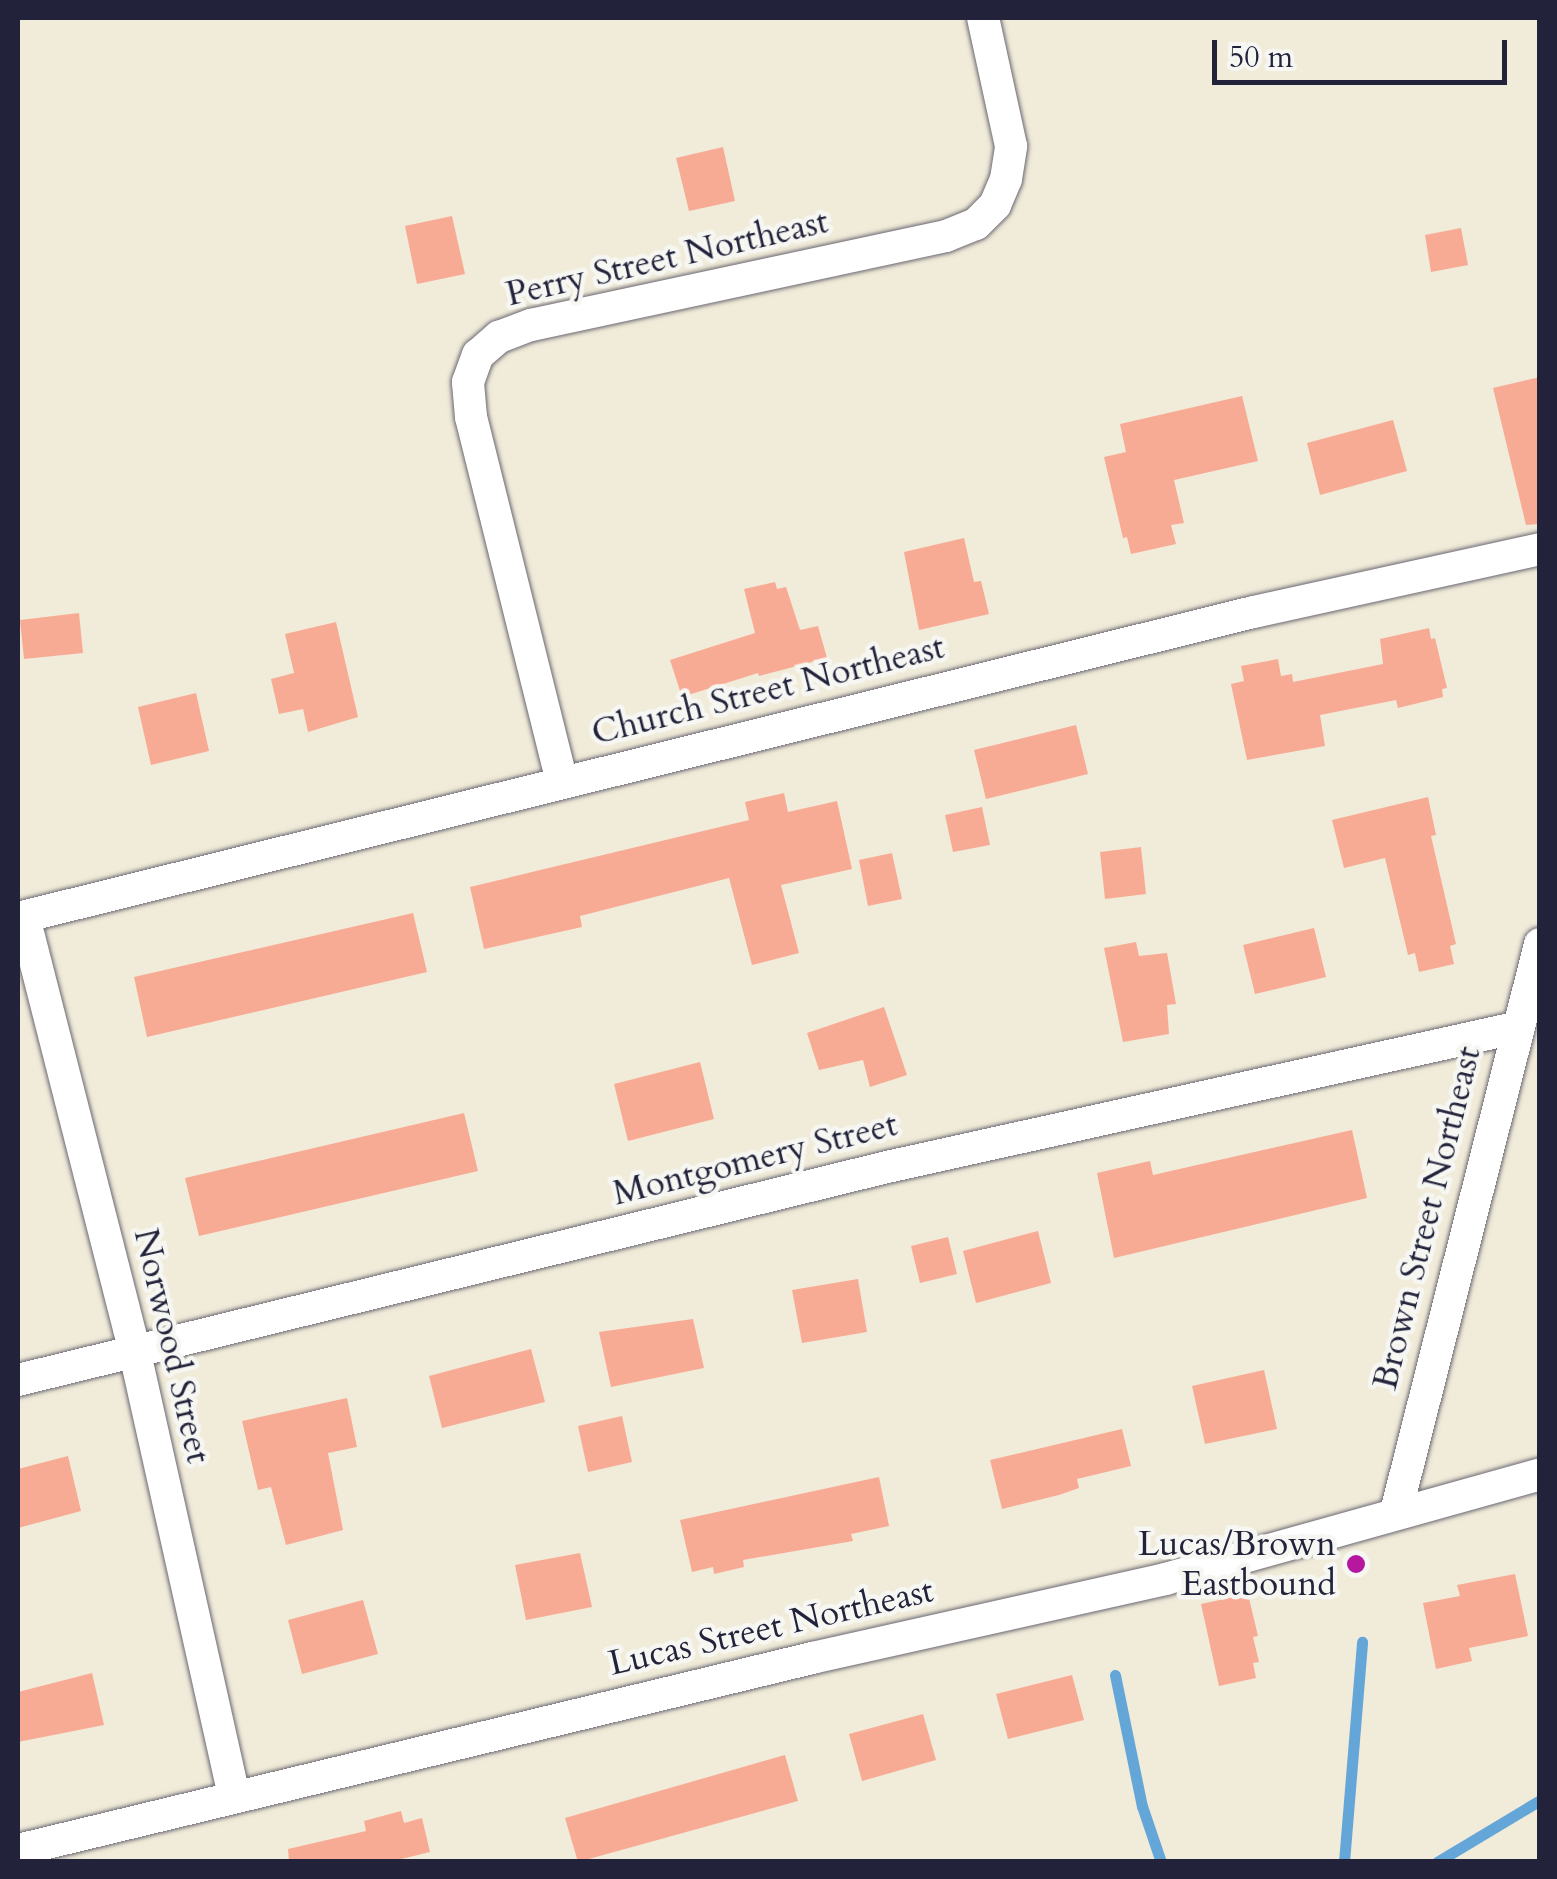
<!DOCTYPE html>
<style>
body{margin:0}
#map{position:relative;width:1557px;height:1879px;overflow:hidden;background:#f1ebd9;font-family:Cardo,serif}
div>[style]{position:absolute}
.stream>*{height:11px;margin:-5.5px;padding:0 5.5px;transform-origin:5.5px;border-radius:5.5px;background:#65a6d8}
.building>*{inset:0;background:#f8ab94}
.roads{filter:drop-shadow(0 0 2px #6a6872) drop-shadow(0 0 2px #6a6872)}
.minor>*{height:32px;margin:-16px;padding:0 16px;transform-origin:16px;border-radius:16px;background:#fff}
.dots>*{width:28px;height:28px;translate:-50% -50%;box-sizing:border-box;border:5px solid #f6f6f2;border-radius:50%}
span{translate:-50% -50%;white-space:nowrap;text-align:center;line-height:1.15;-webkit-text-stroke:9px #f6f6f2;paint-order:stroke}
.street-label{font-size:35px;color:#22223b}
.poi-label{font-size:35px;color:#22223b}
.right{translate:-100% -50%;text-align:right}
.frame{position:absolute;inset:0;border:20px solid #22223b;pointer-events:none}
.scale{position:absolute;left:1212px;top:40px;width:295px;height:45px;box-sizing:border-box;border:5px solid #22223b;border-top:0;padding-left:12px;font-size:30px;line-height:35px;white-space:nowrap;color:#22223b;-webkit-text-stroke:8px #f6f6f2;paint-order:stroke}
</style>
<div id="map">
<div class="stream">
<div style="left:1115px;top:1675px;width:134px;rotate:78.4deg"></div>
<div style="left:1142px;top:1806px;width:59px;rotate:71.3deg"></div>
<div style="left:1344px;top:1862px;width:221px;rotate:-85.3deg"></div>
<div style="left:1437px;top:1862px;width:120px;rotate:-31deg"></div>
</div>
<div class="building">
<div style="clip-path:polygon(723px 147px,735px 201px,689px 211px,676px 158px)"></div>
<div style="clip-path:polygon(452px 216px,465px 274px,417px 284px,405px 226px)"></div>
<div style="clip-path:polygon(1461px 228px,1468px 265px,1431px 272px,1425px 235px)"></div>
<div style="clip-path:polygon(1540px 377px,1540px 524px,1526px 525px,1493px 388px)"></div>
<div style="clip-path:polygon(1242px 396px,1258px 461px,1174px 480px,1184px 523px,1171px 525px,1176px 544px,1131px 554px,1127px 537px,1123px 538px,1104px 457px,1126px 452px,1120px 424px)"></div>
<div style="clip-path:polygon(1393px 420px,1407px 471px,1320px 495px,1307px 443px)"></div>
<div style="clip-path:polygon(964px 538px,974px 582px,981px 581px,989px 614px,919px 630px,904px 552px)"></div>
<div style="clip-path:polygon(775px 582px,777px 589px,786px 587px,800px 630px,818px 626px,827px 658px,759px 676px,758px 673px,682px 697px,670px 660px,755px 633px,744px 589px)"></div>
<div style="clip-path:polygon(79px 613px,83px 653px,24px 659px,20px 620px)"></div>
<div style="clip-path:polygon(336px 622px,358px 717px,308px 732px,303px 709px,279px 714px,271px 679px,294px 673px,285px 634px)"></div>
<div style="clip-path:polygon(1429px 628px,1431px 639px,1435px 638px,1447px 688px,1442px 689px,1443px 697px,1398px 708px,1396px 700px,1320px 715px,1325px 746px,1247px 760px,1231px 684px,1244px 681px,1241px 666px,1278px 659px,1281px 676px,1292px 674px,1293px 682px,1383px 664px,1380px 639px)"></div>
<div style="clip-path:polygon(196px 693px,209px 751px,151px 765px,138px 707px)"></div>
<div style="clip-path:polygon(1076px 725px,1088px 774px,986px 799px,974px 750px)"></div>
<div style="clip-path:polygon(784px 793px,788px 812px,837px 801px,852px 869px,781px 885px,799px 953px,752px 965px,729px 878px,580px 916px,582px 927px,484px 949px,470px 887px,749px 820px,745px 802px)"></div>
<div style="clip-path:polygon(1428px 797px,1436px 835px,1431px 836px,1456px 944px,1450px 946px,1454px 964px,1419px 972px,1415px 953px,1408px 955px,1385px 858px,1344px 868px,1332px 820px)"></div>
<div style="clip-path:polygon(982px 807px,990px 845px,953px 852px,945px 815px)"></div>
<div style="clip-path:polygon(1141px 847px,1146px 894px,1105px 899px,1100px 852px)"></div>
<div style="clip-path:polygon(892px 853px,902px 899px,868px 906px,859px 860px)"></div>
<div style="clip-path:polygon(413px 913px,427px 972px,147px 1037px,134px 977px)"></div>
<div style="clip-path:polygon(1314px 928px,1326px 977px,1255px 994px,1243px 945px)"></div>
<div style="clip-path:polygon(1136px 942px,1139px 956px,1167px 953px,1176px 1004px,1167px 1005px,1169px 1034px,1123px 1042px,1104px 948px)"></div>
<div style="clip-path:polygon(884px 1007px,907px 1075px,870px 1087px,863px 1060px,819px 1070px,807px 1033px)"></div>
<div style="clip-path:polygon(700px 1062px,714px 1119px,628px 1141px,614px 1084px)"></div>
<div style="clip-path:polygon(464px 1113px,478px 1171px,199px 1236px,185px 1178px)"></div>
<div style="clip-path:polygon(1352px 1130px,1367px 1198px,1114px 1258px,1097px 1173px,1150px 1161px,1153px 1175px)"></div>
<div style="clip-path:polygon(1038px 1231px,1051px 1283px,976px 1303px,963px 1251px)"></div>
<div style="clip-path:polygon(948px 1237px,957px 1274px,920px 1283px,911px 1246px)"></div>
<div style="clip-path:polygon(858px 1279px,867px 1332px,802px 1343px,792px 1290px)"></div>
<div style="clip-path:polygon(693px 1319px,704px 1368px,611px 1387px,599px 1332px)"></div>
<div style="clip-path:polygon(531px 1349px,545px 1402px,442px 1428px,429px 1376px)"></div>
<div style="clip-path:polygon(1264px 1370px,1277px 1429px,1205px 1444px,1192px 1386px)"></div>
<div style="clip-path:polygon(347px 1398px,357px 1447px,328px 1453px,343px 1530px,286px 1545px,271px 1487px,258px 1490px,242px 1421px)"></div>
<div style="clip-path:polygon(622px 1416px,632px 1462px,588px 1472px,578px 1426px)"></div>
<div style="clip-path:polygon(1122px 1429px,1131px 1466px,1077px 1479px,1079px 1488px,1059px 1495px,1002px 1509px,990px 1460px)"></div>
<div style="clip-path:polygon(68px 1456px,81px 1511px,18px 1528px,18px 1469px)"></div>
<div style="clip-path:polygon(879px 1477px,889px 1526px,851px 1534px,853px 1541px,743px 1560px,744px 1567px,714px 1574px,713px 1567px,692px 1572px,680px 1520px)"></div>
<div style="clip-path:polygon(580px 1553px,592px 1607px,526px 1620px,515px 1565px)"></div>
<div style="clip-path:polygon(1515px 1574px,1528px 1636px,1469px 1648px,1472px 1661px,1436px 1669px,1423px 1603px,1460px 1596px,1457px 1585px)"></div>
<div style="clip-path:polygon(1248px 1594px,1258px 1636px,1253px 1637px,1259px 1662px,1253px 1663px,1256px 1678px,1219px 1686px,1201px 1604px)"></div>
<div style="clip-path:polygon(363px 1600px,378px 1654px,302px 1674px,288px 1620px)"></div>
<div style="clip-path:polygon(92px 1673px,104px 1725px,18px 1742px,18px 1692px)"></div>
<div style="clip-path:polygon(1072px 1675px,1084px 1720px,1008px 1739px,996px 1694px)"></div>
<div style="clip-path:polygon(923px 1714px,936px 1760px,862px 1781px,849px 1734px)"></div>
<div style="clip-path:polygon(785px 1755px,798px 1801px,578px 1862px,565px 1818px)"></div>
<div style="clip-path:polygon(401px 1811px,404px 1823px,422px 1818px,430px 1852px,389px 1862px,289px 1862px,288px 1849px,366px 1831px,364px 1821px)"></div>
</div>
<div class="roads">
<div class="minor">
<div style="left:562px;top:782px;width:376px;rotate:-104deg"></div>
<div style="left:471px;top:417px;width:35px;rotate:-95deg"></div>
<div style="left:468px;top:382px;width:29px;rotate:-70deg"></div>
<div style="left:478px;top:355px;width:28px;rotate:-41deg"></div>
<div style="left:499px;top:337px;width:34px;rotate:-21deg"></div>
<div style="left:531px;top:325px;width:424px;rotate:-12.1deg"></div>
<div style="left:946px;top:236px;width:32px;rotate:-22deg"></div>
<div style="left:976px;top:224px;width:27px;rotate:-45deg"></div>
<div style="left:995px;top:205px;width:28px;rotate:-67deg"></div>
<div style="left:1006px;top:179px;width:33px;rotate:-81deg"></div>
<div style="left:1011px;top:146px;width:131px;rotate:-102.3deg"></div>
<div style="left:24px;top:917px;width:450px;rotate:75.7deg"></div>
<div style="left:135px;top:1353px;width:454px;rotate:77.4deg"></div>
<div style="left:18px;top:918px;width:1273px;rotate:-13.91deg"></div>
<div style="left:1254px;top:612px;width:293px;rotate:-12.4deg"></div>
<div style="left:18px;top:1380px;width:895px;rotate:-13.77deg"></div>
<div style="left:887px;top:1167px;width:643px;rotate:-12.48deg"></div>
<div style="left:1396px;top:1512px;width:586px;rotate:-75.77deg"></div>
<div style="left:18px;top:1850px;width:817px;rotate:-13.59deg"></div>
<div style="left:812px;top:1658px;width:362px;rotate:-12.6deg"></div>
<div style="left:1165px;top:1579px;width:389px;rotate:-15.6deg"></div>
</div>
</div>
<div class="dots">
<div style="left:1356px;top:1564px;background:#b5179e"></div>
</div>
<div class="street-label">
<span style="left:667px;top:258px;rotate:-13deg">Perry Street Northeast</span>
<span style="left:768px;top:690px;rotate:-14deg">Church Street Northeast</span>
<span style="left:755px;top:1159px;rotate:-14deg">Montgomery Street</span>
<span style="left:1427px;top:1218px;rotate:-76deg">Brown Street Northeast</span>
<span style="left:172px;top:1346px;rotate:77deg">Norwood Street</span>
<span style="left:771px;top:1627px;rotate:-13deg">Lucas Street Northeast</span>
</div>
<div class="poi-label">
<span class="right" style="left:1336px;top:1564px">Lucas/Brown<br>Eastbound</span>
</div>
<div class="frame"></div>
<div class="scale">50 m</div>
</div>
